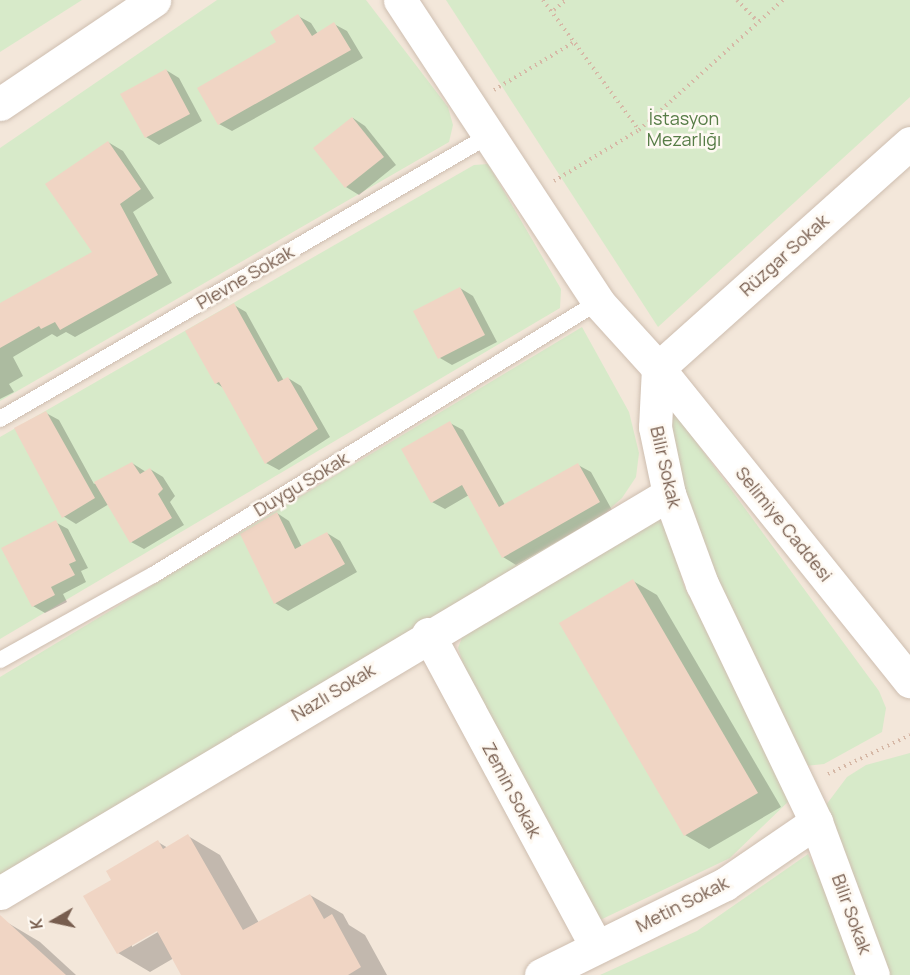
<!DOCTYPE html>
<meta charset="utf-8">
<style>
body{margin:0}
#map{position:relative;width:910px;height:975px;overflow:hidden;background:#fcf5eb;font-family:Manrope,sans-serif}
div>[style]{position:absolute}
.residential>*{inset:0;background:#f3e7da}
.green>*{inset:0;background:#d7eac9}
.shadow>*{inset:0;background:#0003}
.building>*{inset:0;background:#f0d5c4}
.path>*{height:4px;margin-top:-2px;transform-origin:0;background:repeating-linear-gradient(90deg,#d6b8a6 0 1.5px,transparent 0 6px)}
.roads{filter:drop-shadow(0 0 2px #cebeb0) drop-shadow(0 0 2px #cebeb0)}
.lane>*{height:16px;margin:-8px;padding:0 8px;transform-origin:8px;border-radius:8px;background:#fff}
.street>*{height:33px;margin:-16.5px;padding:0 16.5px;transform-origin:16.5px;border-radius:16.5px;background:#fff}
.secondary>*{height:33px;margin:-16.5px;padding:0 16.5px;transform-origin:16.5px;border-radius:16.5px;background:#fff}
span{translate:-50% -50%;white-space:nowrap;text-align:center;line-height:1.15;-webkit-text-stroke:5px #fef9f2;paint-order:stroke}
.park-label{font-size:18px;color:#567c46}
.street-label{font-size:18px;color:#775d4e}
.north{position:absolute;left:24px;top:891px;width:60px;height:60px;-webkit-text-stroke:4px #fef9f2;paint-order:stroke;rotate:261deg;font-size:16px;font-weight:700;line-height:24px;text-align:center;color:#775d4e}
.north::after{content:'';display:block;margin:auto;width:21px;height:27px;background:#775d4e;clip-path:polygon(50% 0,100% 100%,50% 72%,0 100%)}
</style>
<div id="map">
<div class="residential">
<div style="clip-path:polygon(0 0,910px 0,910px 975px,0 975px)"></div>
</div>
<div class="green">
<div style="clip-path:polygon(0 0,82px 0,0 52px)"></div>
<div style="clip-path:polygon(217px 0,366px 0,448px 107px,453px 125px,449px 142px,0 401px,0 148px)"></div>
<div style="clip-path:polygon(446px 0,910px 0,910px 97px,658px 327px)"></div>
<div style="clip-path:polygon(488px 164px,561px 289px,560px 308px,0 639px,0 437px,474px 165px)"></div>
<div style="clip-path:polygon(582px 327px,629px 412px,639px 453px,636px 477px,622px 498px,596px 521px,0 877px,0 677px)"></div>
<div style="clip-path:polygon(669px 405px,879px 691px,886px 708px,882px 732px,824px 764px,805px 766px,750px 659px,698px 535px,679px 477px)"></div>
<div style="clip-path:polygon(664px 514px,684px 586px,792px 798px,730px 858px,598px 921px,471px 687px,458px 648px,463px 635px)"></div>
<div style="clip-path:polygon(910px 753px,910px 975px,885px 975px,823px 809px,847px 777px,866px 765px)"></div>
<div style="clip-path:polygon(808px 854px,834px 906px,856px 975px,600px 975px,697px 931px)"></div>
</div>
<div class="shadow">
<div style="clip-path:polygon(298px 16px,311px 23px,318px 34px,334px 24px,347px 31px,363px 58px,232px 131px,219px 124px)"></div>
<div style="clip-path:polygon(166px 70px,179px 78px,202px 121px,159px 145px,146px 137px)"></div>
<div style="clip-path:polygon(353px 118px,365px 126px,396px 165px,359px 195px,346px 187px)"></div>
<div style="clip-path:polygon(108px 142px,123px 151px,154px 198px,133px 212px,172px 283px,75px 337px,66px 332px,57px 337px,52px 334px,13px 357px,23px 376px,9px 384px,14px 392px,0 399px,0 314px,94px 252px)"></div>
<div style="clip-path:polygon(460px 288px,473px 296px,497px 342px,452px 365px,440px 358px)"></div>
<div style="clip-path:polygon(234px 305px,246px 312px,284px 381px,288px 378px,301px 386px,330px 437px,279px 470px,266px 463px,225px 389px,216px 383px)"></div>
<div style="clip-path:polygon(46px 413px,59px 420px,94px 484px,132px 463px,146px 472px,150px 469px,163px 477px,175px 496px,170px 502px,184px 525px,144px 549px,131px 542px,109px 504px,76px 524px,63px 516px)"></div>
<div style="clip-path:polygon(450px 423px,463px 430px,505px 505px,578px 465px,591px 472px,612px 510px,516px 565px,503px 557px,469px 495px,445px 509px,432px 502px)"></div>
<div style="clip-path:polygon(277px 513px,289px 521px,302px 547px,327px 533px,340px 541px,357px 572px,288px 611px,275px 603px,242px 535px)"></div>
<div style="clip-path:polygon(55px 522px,68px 529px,88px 568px,81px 571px,86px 582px,63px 594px,67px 602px,45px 613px,33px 606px)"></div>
<div style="clip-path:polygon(633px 581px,657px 595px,781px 807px,709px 849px,685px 835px)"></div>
<div style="clip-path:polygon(evenodd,188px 836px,220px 855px,259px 923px,310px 895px,343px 914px,349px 925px,365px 935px,387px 975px,183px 975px,174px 958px,150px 972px,118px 953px,113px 881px,158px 842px,168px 848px,188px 836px,163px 926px,165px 928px,132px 947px,132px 944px,163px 926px)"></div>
<div style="clip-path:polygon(8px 923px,40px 942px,76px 975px,0 975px,0 932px)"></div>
</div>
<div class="building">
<div style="clip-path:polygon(298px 14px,312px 36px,334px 22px,351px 50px,218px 125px,197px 88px,276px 42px,270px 32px)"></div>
<div style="clip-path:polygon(166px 69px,190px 114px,145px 138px,120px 94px)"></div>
<div style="clip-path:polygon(352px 117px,384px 157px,345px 188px,313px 148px)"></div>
<div style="clip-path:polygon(108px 141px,141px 189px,120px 204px,158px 275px,60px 330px,55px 322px,41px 329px,39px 326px,0 348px,0 303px,92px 252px,45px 184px)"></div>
<div style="clip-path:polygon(460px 287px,485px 335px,438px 359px,413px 311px)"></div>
<div style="clip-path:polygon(234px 303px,278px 382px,288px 377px,318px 429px,265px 464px,219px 382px,215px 384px,185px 331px)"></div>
<div style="clip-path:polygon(46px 411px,95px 498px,62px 518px,14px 428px)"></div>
<div style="clip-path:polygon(450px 421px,499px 507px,578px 463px,600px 502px,502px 558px,462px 485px,431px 503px,401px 449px)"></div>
<div style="clip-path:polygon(132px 462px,140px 474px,150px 468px,163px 489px,158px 494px,172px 518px,130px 543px,94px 482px)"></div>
<div style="clip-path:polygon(277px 512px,295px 549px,327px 532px,345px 564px,274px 604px,240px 534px)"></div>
<div style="clip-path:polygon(56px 520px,76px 561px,69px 564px,75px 575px,51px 587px,55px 595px,32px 607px,1px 548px)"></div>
<div style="clip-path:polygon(633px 579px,758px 793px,684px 836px,559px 623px)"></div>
<div style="clip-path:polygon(188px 834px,243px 930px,310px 894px,324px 919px,332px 914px,361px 967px,348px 975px,181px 975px,157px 931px,117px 954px,83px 896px,111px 880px,106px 871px,158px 840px,163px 849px)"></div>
<div style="clip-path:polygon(0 915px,66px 975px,0 975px)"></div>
</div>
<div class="path">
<div style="left:543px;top:0;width:162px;rotate:53.6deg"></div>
<div style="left:737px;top:0;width:30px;rotate:46deg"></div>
<div style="left:554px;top:10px;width:16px;rotate:-40deg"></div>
<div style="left:494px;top:90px;width:96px;rotate:-30.9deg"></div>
<div style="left:554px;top:181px;width:99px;rotate:-31deg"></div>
<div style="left:639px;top:130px;width:194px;rotate:-42.1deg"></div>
<div style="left:828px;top:774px;width:91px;rotate:-25.4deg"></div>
</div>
<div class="roads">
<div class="lane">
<div style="left:0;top:419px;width:566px;rotate:-30.1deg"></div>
<div style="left:0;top:660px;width:175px;rotate:-29.1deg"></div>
<div style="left:153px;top:575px;width:522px;rotate:-31.53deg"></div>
</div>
<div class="street">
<div style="left:400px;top:0;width:361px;rotate:56.7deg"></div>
<div style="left:598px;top:302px;width:89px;rotate:47.7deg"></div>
<div style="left:658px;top:368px;width:59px;rotate:92.9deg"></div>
<div style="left:655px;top:427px;width:68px;rotate:78.2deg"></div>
<div style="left:669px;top:494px;width:96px;rotate:69.9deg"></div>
<div style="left:702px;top:584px;width:264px;rotate:64.4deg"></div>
<div style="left:816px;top:822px;width:163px;rotate:69.6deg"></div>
<div style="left:910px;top:143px;width:338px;rotate:138.2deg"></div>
<div style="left:658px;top:368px;width:402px;rotate:51.2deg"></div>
<div style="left:428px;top:634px;width:354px;rotate:61.7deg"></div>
<div style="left:0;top:893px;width:779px;rotate:-30.81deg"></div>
<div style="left:541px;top:975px;width:205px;rotate:-26.3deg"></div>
<div style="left:725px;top:884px;width:110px;rotate:-34.3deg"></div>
</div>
<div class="secondary">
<div style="left:0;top:104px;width:186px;rotate:-34deg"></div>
</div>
</div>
<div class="park-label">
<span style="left:684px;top:129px">İstasyon<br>Mezarlığı</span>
</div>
<div class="street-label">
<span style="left:784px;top:255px;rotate:-42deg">Rüzgar Sokak</span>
<span style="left:245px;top:277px;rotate:-30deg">Plevne Sokak</span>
<span style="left:666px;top:467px;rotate:77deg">Bilir Sokak</span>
<span style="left:301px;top:484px;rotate:-31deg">Duygu Sokak</span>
<span style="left:784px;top:524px;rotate:51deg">Selimiye Caddesi</span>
<span style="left:333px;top:692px;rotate:-31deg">Nazlı Sokak</span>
<span style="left:512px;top:790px;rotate:62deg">Zemin Sokak</span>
<span style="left:682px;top:904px;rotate:-27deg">Metin Sokak</span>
<span style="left:852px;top:914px;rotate:70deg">Bilir Sokak</span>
</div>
<div class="north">K</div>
</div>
